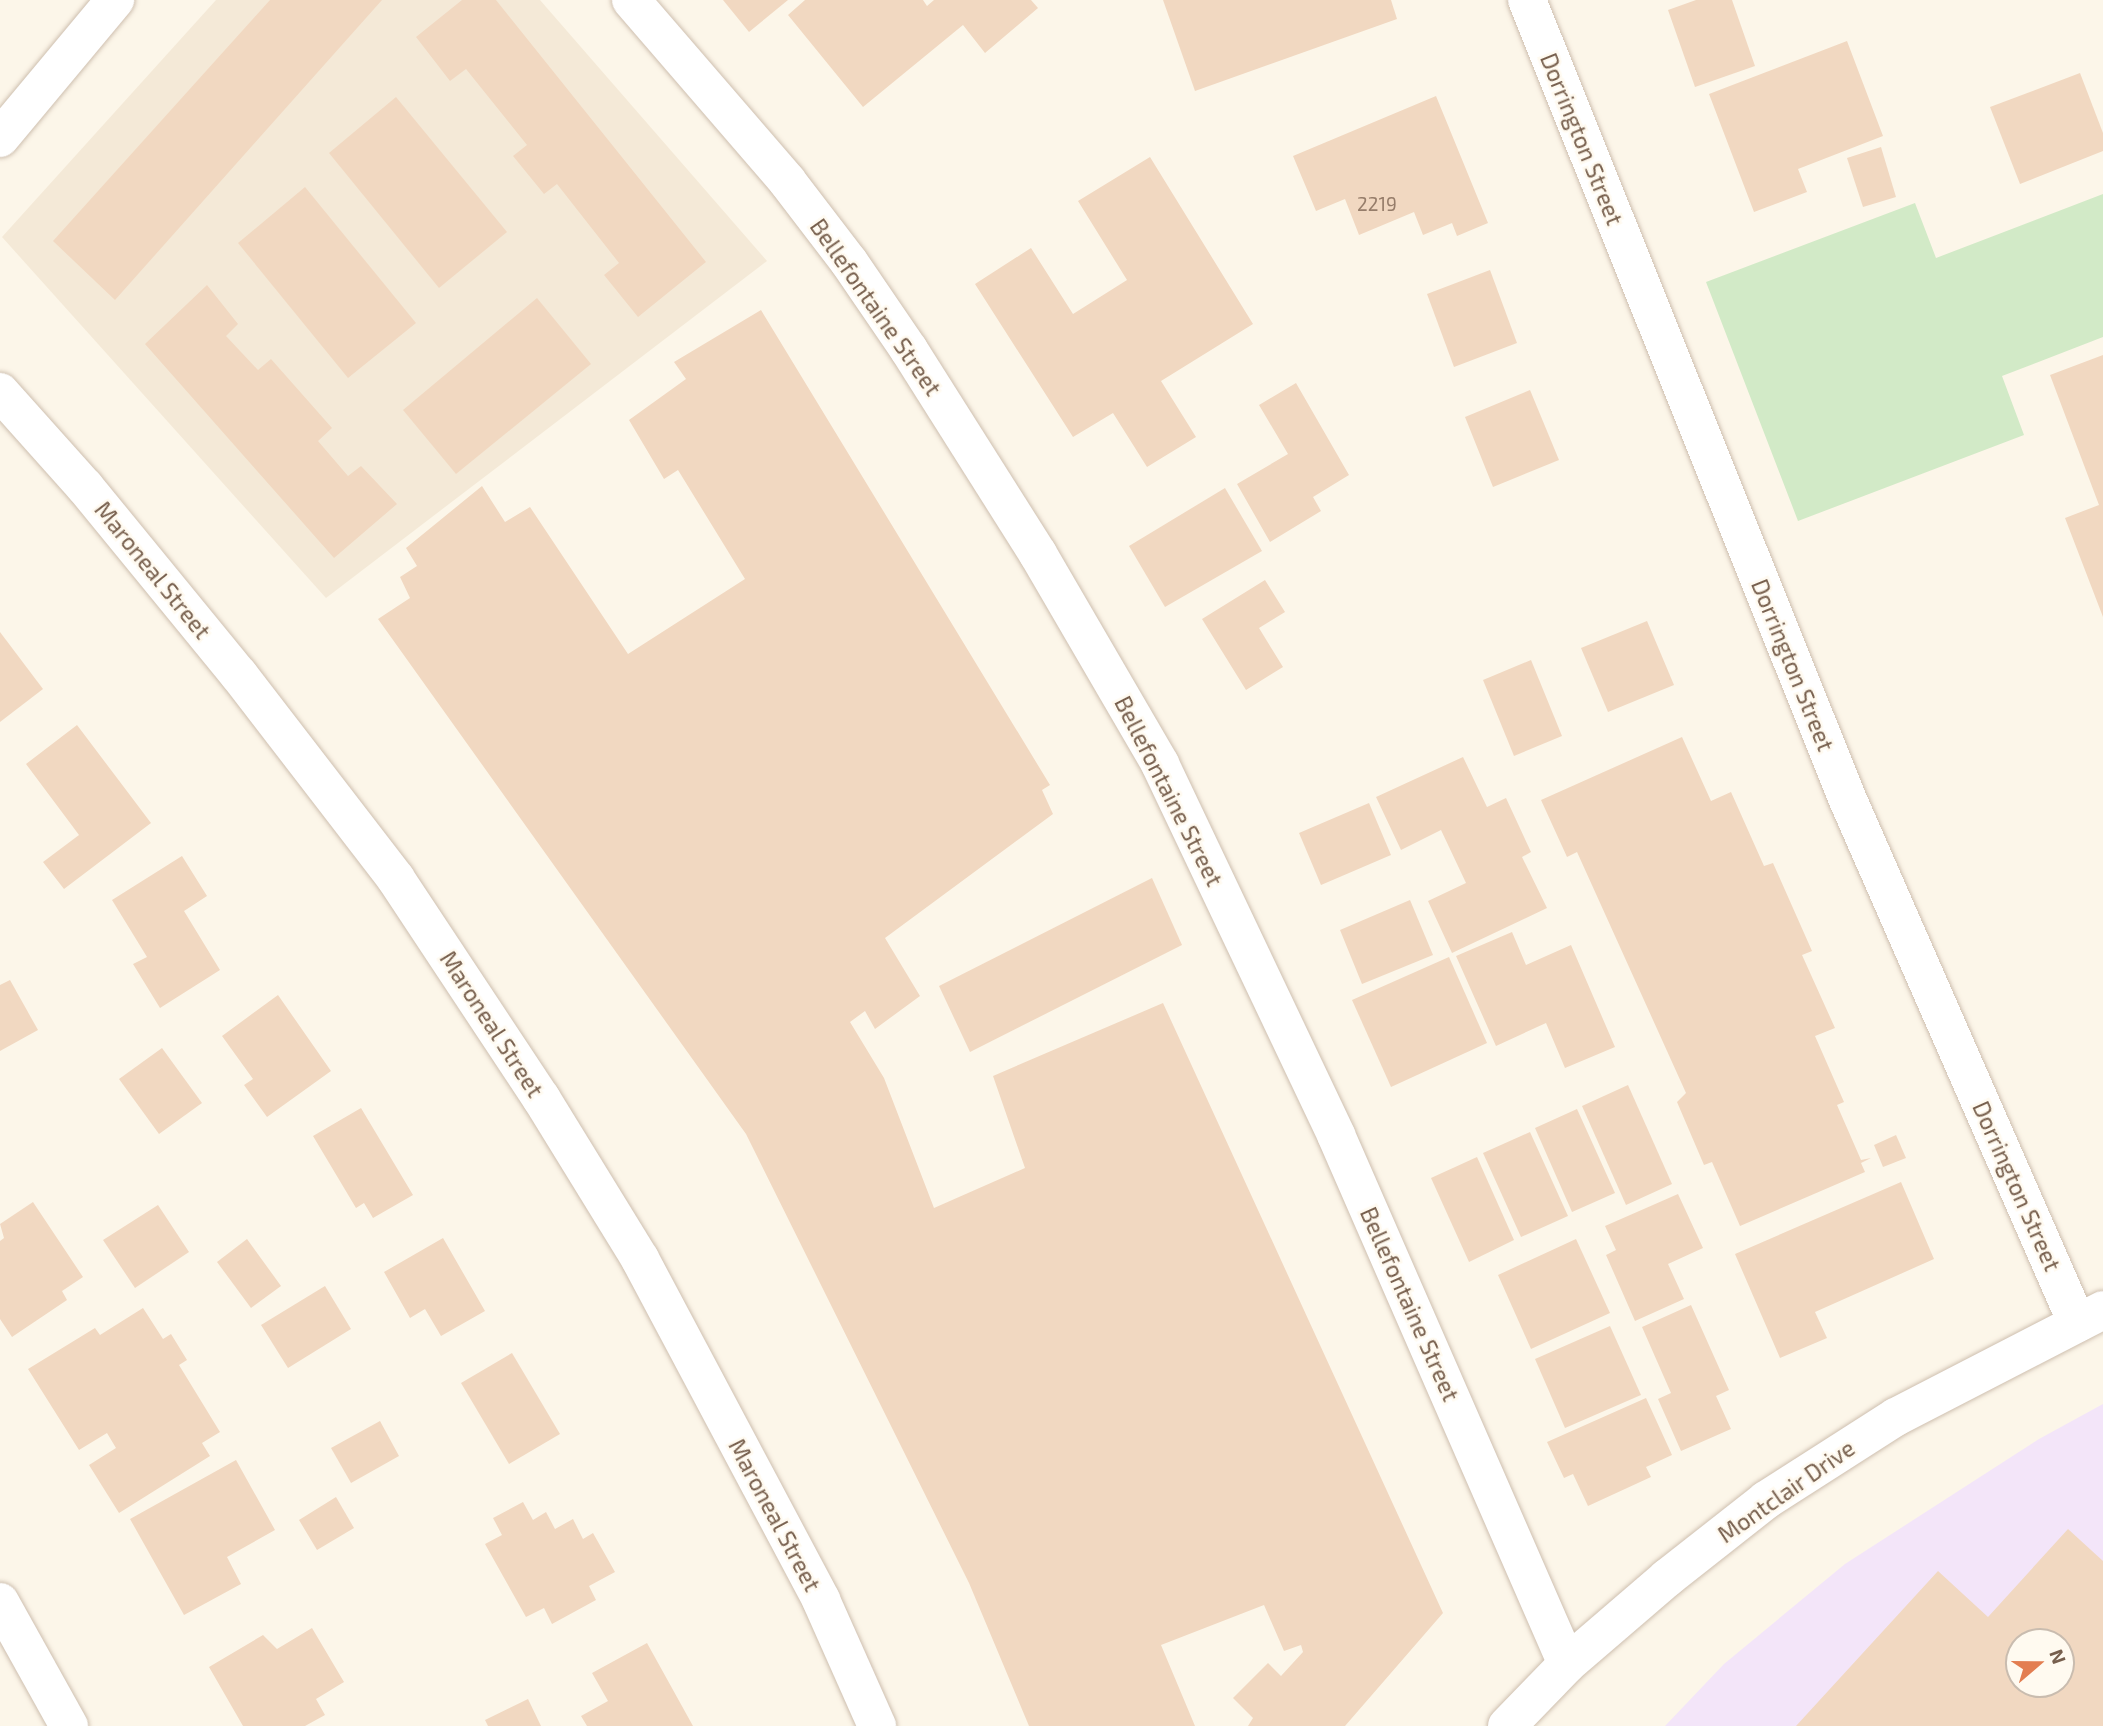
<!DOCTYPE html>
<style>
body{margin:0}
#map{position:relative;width:2103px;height:1726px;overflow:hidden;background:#fcf6e9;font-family:"Exo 2",sans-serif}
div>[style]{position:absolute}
.residential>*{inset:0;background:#f4e9d7}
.education>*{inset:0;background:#f3e5f9}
.green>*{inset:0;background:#d2eac7}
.building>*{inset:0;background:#f1d8c1}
.roads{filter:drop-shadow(0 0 2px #cebfaf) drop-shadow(0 0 2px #cebfaf)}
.street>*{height:38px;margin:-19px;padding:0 19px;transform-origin:19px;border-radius:19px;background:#fff}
.secondary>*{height:38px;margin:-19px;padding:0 19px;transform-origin:19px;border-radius:19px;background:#fff}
span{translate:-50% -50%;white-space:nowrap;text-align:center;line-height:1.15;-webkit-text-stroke:5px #fffaf0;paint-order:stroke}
.number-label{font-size:19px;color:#967d6a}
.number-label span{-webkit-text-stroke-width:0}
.street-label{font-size:23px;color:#775f4d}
.north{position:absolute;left:2005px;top:1628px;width:70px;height:70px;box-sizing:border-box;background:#fffaf0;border:2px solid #c9bcaf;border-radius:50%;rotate:70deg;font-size:19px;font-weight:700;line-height:28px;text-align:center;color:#775f4d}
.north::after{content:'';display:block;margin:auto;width:24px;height:32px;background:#e37e51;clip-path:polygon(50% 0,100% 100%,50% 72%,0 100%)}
</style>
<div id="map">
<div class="residential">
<div style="clip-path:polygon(216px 0,540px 0,767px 261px,326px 598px,2px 237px)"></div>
</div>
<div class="education">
<div style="clip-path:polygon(evenodd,2103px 1404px,2103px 1726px,1665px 1726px,1724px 1664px,1845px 1564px,2039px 1439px,2103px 1404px,2019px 1642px,2061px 1642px,2061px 1684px,2019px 1684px,2019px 1642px)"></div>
</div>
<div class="green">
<div style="clip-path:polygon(2103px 194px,2103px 337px,2002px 376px,2024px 435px,1798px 521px,1706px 282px,1915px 203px,1936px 258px)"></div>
</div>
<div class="building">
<div style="clip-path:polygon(270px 0,382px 0,115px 300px,53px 241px)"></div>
<div style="clip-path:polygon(462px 0,496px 0,706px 262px,638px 317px,604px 275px,619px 263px,557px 184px,544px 194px,513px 156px,527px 145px,466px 69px,450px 81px,416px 37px)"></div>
<div style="clip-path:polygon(723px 0,788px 0,749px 32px)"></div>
<div style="clip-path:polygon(805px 0,923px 0,927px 6px,934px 0,1031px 0,1038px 8px,985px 53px,963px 25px,863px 107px,788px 15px)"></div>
<div style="clip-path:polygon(1163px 0,1391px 0,1397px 19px,1195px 91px)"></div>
<div style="clip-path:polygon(1696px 0,1732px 0,1755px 66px,1695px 87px,1668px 10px)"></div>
<div style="clip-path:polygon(1847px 41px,1883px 136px,1798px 169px,1807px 192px,1754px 212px,1709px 94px)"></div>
<div style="clip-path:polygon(2080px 73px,2103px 133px,2103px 151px,2020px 184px,1990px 107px)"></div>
<div style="clip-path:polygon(1436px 96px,1488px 223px,1457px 236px,1452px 223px,1423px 235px,1414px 212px,1359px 235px,1345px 199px,1316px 211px,1293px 156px)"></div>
<div style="clip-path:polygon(396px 97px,507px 232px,439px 288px,329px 153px)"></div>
<div style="clip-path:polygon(1881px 147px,1896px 197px,1863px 207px,1847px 158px)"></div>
<div style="clip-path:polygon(1150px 157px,1253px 324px,1161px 381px,1196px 437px,1147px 467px,1113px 413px,1073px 437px,975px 284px,1031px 248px,1073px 314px,1127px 280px,1078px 201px)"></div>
<div style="clip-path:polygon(305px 187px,416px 323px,348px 378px,238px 243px)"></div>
<div style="clip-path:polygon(1490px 270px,1517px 343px,1454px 367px,1427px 294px)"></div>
<div style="clip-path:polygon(207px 285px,238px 324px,226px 336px,258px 370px,271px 359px,332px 428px,318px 441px,348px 476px,361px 466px,397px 504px,334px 558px,145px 344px)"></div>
<div style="clip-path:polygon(537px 298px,591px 364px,456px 474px,403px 410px)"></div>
<div style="clip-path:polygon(761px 310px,1050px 785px,1042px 790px,1053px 814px,885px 938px,920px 996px,875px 1029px,865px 1011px,850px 1022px,884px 1078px,934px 1208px,1025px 1168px,993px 1076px,1163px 1003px,1443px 1613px,1345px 1726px,1248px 1726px,1253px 1718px,1233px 1698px,1268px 1663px,1281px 1676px,1303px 1652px,1301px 1645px,1284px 1651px,1264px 1605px,1161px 1645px,1195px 1726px,1029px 1726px,969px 1583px,746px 1134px,378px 619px,410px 598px,400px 577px,417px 566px,406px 548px,482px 486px,505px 522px,530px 507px,628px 654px,745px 579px,678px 470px,664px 479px,629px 420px,686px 379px,674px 362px)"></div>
<div style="clip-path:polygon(2103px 355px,2103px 617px,2065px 518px,2099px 505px,2050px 375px)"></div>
<div style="clip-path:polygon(1296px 383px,1349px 475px,1313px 497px,1321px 511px,1270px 542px,1237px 484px,1288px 454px,1259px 405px)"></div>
<div style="clip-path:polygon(1530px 390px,1559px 460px,1493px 487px,1465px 417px)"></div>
<div style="clip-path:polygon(1225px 488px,1262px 551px,1165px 607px,1129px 546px)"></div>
<div style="clip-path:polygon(1265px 580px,1285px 612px,1259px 628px,1283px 667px,1246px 690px,1202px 619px)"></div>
<div style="clip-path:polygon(1647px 621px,1674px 685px,1608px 712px,1581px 648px)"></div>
<div style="clip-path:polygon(0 632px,43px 689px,0 722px)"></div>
<div style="clip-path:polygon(1531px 660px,1562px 736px,1514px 756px,1483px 680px)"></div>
<div style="clip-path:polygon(77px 725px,151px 823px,64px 889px,43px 862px,79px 835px,26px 764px)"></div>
<div style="clip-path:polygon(1682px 737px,1711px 801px,1731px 792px,1764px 866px,1773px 863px,1812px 951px,1802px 955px,1835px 1028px,1815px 1036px,1844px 1102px,1837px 1105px,1861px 1160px,1871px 1158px,1861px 1163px,1865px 1172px,1740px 1226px,1712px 1162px,1704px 1165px,1677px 1102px,1686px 1093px,1577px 852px,1567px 857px,1541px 800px)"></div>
<div style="clip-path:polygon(1463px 757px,1487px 807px,1506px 798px,1531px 852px,1522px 857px,1547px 908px,1452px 953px,1428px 901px,1466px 883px,1441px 830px,1401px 850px,1376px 797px)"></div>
<div style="clip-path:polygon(1369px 803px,1391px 855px,1321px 885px,1299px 833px)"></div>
<div style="clip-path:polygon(182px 856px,207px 896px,184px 911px,220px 970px,160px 1008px,133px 964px,147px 957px,112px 900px)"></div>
<div style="clip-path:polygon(1152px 878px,1182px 945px,970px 1052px,939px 986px)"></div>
<div style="clip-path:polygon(1410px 900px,1433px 955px,1362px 984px,1340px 930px)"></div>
<div style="clip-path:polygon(1512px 932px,1526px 965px,1571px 945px,1615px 1047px,1565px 1068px,1546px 1023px,1496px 1046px,1456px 956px)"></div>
<div style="clip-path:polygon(1449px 957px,1487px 1043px,1391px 1087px,1352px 1000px)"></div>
<div style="clip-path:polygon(10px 980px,38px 1030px,0 1051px,0 985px)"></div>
<div style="clip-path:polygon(278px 995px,331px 1071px,267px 1117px,244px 1085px,253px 1079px,222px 1036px)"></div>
<div style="clip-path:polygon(162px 1048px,202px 1103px,159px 1134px,119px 1079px)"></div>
<div style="clip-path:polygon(1628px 1085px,1672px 1184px,1626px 1205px,1582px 1106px)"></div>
<div style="clip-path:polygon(361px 1108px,413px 1195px,373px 1218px,364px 1203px,356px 1208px,313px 1136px)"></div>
<div style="clip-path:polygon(1577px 1109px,1615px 1193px,1572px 1212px,1535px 1128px)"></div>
<div style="clip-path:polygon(1530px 1132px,1568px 1216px,1521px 1237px,1483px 1153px)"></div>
<div style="clip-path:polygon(1896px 1135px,1906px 1158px,1883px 1167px,1874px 1145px)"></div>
<div style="clip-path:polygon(1477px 1157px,1514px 1240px,1469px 1262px,1431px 1178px)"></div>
<div style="clip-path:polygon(1901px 1182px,1934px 1259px,1815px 1312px,1827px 1338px,1780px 1358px,1735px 1254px)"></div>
<div style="clip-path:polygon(1678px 1194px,1703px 1248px,1668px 1264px,1684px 1299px,1635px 1321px,1606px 1255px,1616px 1250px,1605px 1226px)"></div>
<div style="clip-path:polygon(33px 1202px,83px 1277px,62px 1291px,67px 1300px,12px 1337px,0 1319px,0 1241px,4px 1238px,0 1224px)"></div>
<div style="clip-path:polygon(158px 1205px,189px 1252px,135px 1288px,103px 1240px)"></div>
<div style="clip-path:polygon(443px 1238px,485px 1311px,441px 1336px,425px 1309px,410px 1318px,384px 1272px)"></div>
<div style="clip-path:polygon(247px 1239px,281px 1286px,251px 1308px,217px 1262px)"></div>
<div style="clip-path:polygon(1576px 1239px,1610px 1313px,1531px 1349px,1498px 1275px)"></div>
<div style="clip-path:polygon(325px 1286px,351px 1329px,288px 1368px,261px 1325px)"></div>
<div style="clip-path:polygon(1691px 1305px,1729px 1390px,1716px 1396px,1731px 1429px,1681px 1451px,1658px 1399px,1671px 1393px,1642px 1327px)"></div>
<div style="clip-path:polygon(143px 1308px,163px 1339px,171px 1334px,187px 1360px,179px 1365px,220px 1432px,202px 1443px,210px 1456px,119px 1513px,89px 1465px,116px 1448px,107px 1433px,79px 1450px,28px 1369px,95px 1328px,100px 1335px)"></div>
<div style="clip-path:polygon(1610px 1326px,1641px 1395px,1565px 1428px,1535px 1359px)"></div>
<div style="clip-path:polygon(512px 1353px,560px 1434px,509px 1464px,461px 1383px)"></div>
<div style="clip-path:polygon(1646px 1398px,1672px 1455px,1646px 1467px,1651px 1477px,1588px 1506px,1573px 1474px,1564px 1478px,1547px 1442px)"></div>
<div style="clip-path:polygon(380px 1421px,399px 1456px,351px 1483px,331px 1448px)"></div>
<div style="clip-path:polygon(236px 1460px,275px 1530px,227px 1557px,241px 1584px,184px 1615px,130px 1519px)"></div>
<div style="clip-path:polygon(336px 1497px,354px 1528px,317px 1550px,299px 1520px)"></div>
<div style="clip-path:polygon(523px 1502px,533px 1520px,546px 1512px,555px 1529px,573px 1519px,583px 1539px,593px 1533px,615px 1572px,589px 1586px,596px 1600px,552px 1624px,544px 1608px,526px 1617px,485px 1544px,502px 1535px,493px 1518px)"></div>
<div style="clip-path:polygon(evenodd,2068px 1529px,2103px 1561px,2103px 1726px,1796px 1726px,1938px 1571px,1988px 1617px,2068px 1529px,2019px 1642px,2061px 1642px,2061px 1684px,2019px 1684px,2019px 1642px)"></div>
<div style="clip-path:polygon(312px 1628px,344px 1682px,316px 1699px,325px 1715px,305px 1726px,243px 1726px,209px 1667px,263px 1635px,277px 1649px)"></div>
<div style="clip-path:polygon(647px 1643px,693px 1726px,587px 1726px,581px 1716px,608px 1701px,592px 1673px)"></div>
<div style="clip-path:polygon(528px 1699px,541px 1726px,488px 1726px,485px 1720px)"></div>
</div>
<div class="roads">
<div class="street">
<div style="left:631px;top:0;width:239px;rotate:49.2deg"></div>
<div style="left:787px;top:181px;width:102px;rotate:52.6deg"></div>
<div style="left:849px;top:262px;width:107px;rotate:55.7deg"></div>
<div style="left:909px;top:350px;width:241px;rotate:57.7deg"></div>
<div style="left:1038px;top:554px;width:243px;rotate:59.8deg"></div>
<div style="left:1160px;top:764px;width:411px;rotate:64.6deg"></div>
<div style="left:1336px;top:1135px;width:577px;rotate:66.41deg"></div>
<div style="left:1527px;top:0;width:862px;rotate:68.14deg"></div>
<div style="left:1848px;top:800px;width:571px;rotate:66.35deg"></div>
<div style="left:0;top:392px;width:127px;rotate:48.2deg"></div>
<div style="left:85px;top:487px;width:243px;rotate:50.7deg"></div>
<div style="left:239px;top:675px;width:257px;rotate:52.4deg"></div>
<div style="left:396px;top:879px;width:263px;rotate:56.5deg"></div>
<div style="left:541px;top:1098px;width:189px;rotate:58.4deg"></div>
<div style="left:640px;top:1259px;width:386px;rotate:62deg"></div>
<div style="left:821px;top:1600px;width:138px;rotate:66deg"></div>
<div style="left:0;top:1602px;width:142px;rotate:60.9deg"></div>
<div style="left:1507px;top:1726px;width:86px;rotate:-45.9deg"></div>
<div style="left:1567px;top:1664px;width:132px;rotate:-40.7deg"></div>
<div style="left:1667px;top:1578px;width:126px;rotate:-38.2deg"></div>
<div style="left:1766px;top:1500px;width:154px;rotate:-32.6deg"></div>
<div style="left:1896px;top:1417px;width:233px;rotate:-27.3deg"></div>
</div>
<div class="secondary">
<div style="left:0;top:138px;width:180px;rotate:-50.2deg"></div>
</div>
</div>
<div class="number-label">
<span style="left:1377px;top:204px">2219</span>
</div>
<div class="street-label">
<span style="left:1582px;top:139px;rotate:68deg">Dorrington Street</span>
<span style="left:876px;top:307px;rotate:55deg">Bellefontaine Street</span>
<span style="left:153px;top:570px;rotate:51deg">Maroneal Street</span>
<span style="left:1793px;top:665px;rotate:68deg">Dorrington Street</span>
<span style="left:1169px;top:791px;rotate:63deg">Bellefontaine Street</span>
<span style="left:492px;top:1024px;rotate:57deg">Maroneal Street</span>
<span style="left:2017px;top:1186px;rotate:66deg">Dorrington Street</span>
<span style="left:1410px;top:1304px;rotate:66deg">Bellefontaine Street</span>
<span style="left:1786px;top:1491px;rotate:-35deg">Montclair Drive</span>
<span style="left:775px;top:1515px;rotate:62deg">Maroneal Street</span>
</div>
<div class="north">N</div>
</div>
